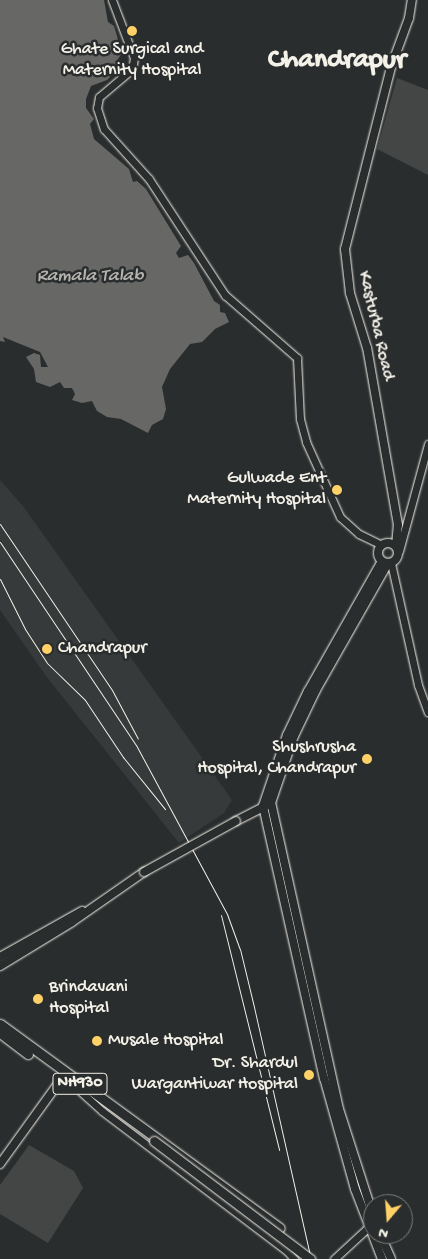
<!DOCTYPE html>
<style>
body{margin:0}
#map{position:relative;width:428px;height:1259px;overflow:hidden;background:#2a2d2e;font-family:"Gochi Hand",sans-serif}
div>[style]{position:absolute}
.built>*{inset:0;background:#373a3a}
.green>*{inset:0;background:#444645}
.water>*{inset:0;background:#676866}
.roads{filter:drop-shadow(0 0 1px #f4f1e8) drop-shadow(0 0 1px #f4f1e8)}
.secondary>*{height:7px;margin:-3.5px;padding:0 3.5px;transform-origin:3.5px;border-radius:3.5px;background:#2a2d2e}
.primary>*{height:8px;margin:-4px;padding:0 4px;transform-origin:4px;border-radius:4px;background:#2a2d2e}
.primary>.ring{margin:-4px;padding:0;box-sizing:content-box;background:none;border:8px solid #2a2d2e;border-radius:50%}
.highway>*{height:9px;margin:-4.5px;padding:0 4.5px;transform-origin:4.5px;border-radius:4.5px;background:#2a2d2e}
.rail>*{height:1px;margin:-0.5px;padding:0 0.5px;transform-origin:0.5px;border-radius:0.5px;background:#f4f1e8}
.bridges{filter:drop-shadow(0 0 1px #f4f1e8) drop-shadow(0 0 1px #f4f1e8)}
.primary-bridge>*{height:8px;margin:-4px;padding:0 4px;transform-origin:4px;border-radius:4px;background:#2a2d2e}
.highway-bridge>*{height:9px;margin:-4.5px;padding:0 4.5px;transform-origin:4.5px;border-radius:4.5px;background:#2a2d2e}
.dots>*{width:14px;height:14px;translate:-50% -50%;box-sizing:border-box;border:2px solid #2a2d2e;border-radius:50%}
span{translate:-50% -50%;white-space:nowrap;text-align:center;line-height:1.15;-webkit-text-stroke:5px #2a2d2e;paint-order:stroke}
.shield-label span{padding:1px 4px;background:#2a2d2e;border:1px solid;border-radius:4px;-webkit-text-stroke-width:0}
.shield-label{font-size:16px;color:#f4f1e8;font-weight:700}
.poi-label{font-size:18px;color:#f4f1e8}
.right{translate:-100% -50%;text-align:right}
.left{translate:0 -50%;text-align:left}
.street-label{font-size:18px;color:#f4f1e8}
.water-label{font-size:19px;color:#b5b3ae;font-style:italic}
.town-label{font-size:28px;color:#f4f1e8;font-weight:700}
.north{position:absolute;left:363px;top:1194px;width:50px;height:50px;box-sizing:border-box;background:#2a2d2e;border:1px solid #7b7b78;border-radius:50%;rotate:198deg;font-size:14px;font-weight:700;line-height:20px;text-align:center;color:#f4f1e8}
.north::after{content:'';display:block;margin:auto;width:18px;height:22px;background:#ffd166;clip-path:polygon(50% 0,100% 100%,50% 72%,0 100%)}
</style>
<div id="map">
<div class="built">
<div style="clip-path:polygon(0 480px,23px 506px,232px 800px,224px 813px,179px 843px,46px 676px,0 610px)"></div>
</div>
<div class="green">
<div style="clip-path:polygon(397px 78px,428px 90px,428px 175px,377px 149px)"></div>
<div style="clip-path:polygon(29px 1145px,74px 1171px,83px 1188px,48px 1243px,0 1214px,0 1185px)"></div>
</div>
<div class="water">
<div style="clip-path:polygon(0 0,104px 0,108px 22px,114px 26px,122px 53px,116px 62px,116px 71px,107px 80px,91px 86px,86px 99px,86px 108px,94px 119px,90px 124px,94px 139px,129px 169px,133px 182px,137px 181px,146px 189px,181px 246px,176px 253px,179px 258px,188px 255px,194px 263px,214px 301px,220px 305px,220px 312px,225px 313px,229px 322px,215px 329px,202px 342px,190px 344px,170px 369px,162px 387px,166px 409px,163px 419px,152px 425px,148px 433px,121px 419px,107px 417px,97px 411px,92px 401px,82px 403px,72px 400px,75px 394px,72px 388px,64px 388px,60px 382px,50px 387px,36px 382px,34px 369px,26px 357px,34px 353px,40px 355px,41px 367px,48px 367px,40px 352px,3px 337px,5px 342px,0 341px)"></div>
</div>
<div class="roads">
<div class="secondary">
<div style="left:112px;top:0;width:62px;rotate:69.2deg"></div>
<div style="left:134px;top:58px;width:11px;rotate:100deg"></div>
<div style="left:132px;top:69px;width:43px;rotate:139.7deg"></div>
<div style="left:99px;top:97px;width:11px;rotate:100deg"></div>
<div style="left:97px;top:108px;width:22px;rotate:72deg"></div>
<div style="left:104px;top:129px;width:67px;rotate:48deg"></div>
<div style="left:149px;top:179px;width:139px;rotate:56.8deg"></div>
<div style="left:225px;top:295px;width:96px;rotate:41.2deg"></div>
<div style="left:297px;top:358px;width:61px;rotate:87.2deg"></div>
<div style="left:300px;top:419px;width:24px;rotate:75deg"></div>
<div style="left:306px;top:442px;width:82px;rotate:65.6deg"></div>
<div style="left:340px;top:517px;width:25px;rotate:42deg"></div>
<div style="left:359px;top:534px;width:25px;rotate:26deg"></div>
<div style="left:399px;top:551px;width:111px;rotate:-74.8deg"></div>
<div style="left:391px;top:563px;width:125px;rotate:77.5deg"></div>
<div style="left:418px;top:685px;width:29px;rotate:70deg"></div>
<div style="left:81px;top:1092px;width:28px;rotate:42deg"></div>
<div style="left:102px;top:1111px;width:231px;rotate:37.1deg"></div>
<div style="left:286px;top:1250px;width:12px;rotate:48deg"></div>
<div style="left:334px;top:1259px;width:53px;rotate:-42.7deg"></div>
</div>
<div class="primary">
<div class="ring" style="left:378px;top:543px;width:12px;height:12px"></div>
<div style="left:396px;top:546px;width:21px;rotate:-85deg"></div>
<div style="left:398px;top:525px;width:180px;rotate:-99.9deg"></div>
<div style="left:367px;top:348px;width:58px;rotate:-107.2deg"></div>
<div style="left:350px;top:293px;width:44px;rotate:-96.5deg"></div>
<div style="left:345px;top:249px;width:188px;rotate:-75.8deg"></div>
<div style="left:391px;top:67px;width:52px;rotate:-69.8deg"></div>
<div style="left:409px;top:18px;width:18px;rotate:-81deg"></div>
<div style="left:382px;top:561px;width:150px;rotate:119.6deg"></div>
<div style="left:308px;top:691px;width:49px;rotate:115.5deg"></div>
<div style="left:287px;top:735px;width:75px;rotate:108.7deg"></div>
<div style="left:263px;top:806px;width:279px;rotate:77.4deg"></div>
<div style="left:324px;top:1078px;width:115px;rotate:74.4deg"></div>
<div style="left:355px;top:1189px;width:75px;rotate:68.9deg"></div>
<div style="left:236px;top:821px;width:35px;rotate:-27deg"></div>
<div style="left:0;top:957px;width:94px;rotate:-29.3deg"></div>
<div style="left:0;top:966px;width:84px;rotate:-31.4deg"></div>
<div style="left:72px;top:922px;width:88px;rotate:-34.8deg"></div>
<div style="left:0;top:1164px;width:111px;rotate:-54.2deg"></div>
<div style="left:373px;top:1215px;width:111px;rotate:-107.8deg"></div>
<div style="left:339px;top:1109px;width:313px;rotate:-102.5deg"></div>
<div style="left:271px;top:803px;width:71px;rotate:-71.1deg"></div>
<div style="left:294px;top:736px;width:51px;rotate:-64.4deg"></div>
<div style="left:316px;top:690px;width:146px;rotate:-60.4deg"></div>
<div style="left:380px;top:1234px;width:27px;rotate:66deg"></div>
</div>
<div class="highway">
<div style="left:0;top:1024px;width:346px;rotate:36.1deg"></div>
<div style="left:0;top:1033px;width:35px;rotate:37deg"></div>
</div>
</div>
<div class="rail">
<div style="left:0;top:524px;width:200px;rotate:56deg"></div>
<div style="left:112px;top:690px;width:55px;rotate:62deg"></div>
<div style="left:0;top:542px;width:244px;rotate:56.2deg"></div>
<div style="left:136px;top:745px;width:192px;rotate:61.7deg"></div>
<div style="left:227px;top:914px;width:37px;rotate:70deg"></div>
<div style="left:240px;top:949px;width:60px;rotate:76.4deg"></div>
<div style="left:254px;top:1007px;width:258px;rotate:77.3deg"></div>
<div style="left:0;top:579px;width:56px;rotate:63.4deg"></div>
<div style="left:25px;top:629px;width:40px;rotate:57.1deg"></div>
<div style="left:47px;top:663px;width:53px;rotate:44.2deg"></div>
<div style="left:85px;top:700px;width:69px;rotate:56.3deg"></div>
<div style="left:123px;top:757px;width:67px;rotate:51.1deg"></div>
<div style="left:221px;top:915px;width:242px;rotate:76.1deg"></div>
</div>
<div class="bridges">
<div class="primary-bridge">
<div style="left:144px;top:872px;width:105px;rotate:-29deg"></div>
</div>
<div class="highway-bridge">
<div style="left:154px;top:1141px;width:196px;rotate:37.1deg"></div>
</div>
</div>
<div class="dots">
<div style="left:132px;top:31px;background:#ffd166"></div>
<div style="left:337px;top:490px;background:#ffd166"></div>
<div style="left:47px;top:649px;background:#ffd166"></div>
<div style="left:367px;top:759px;background:#ffd166"></div>
<div style="left:38px;top:999px;background:#ffd166"></div>
<div style="left:97px;top:1041px;background:#ffd166"></div>
<div style="left:309px;top:1075px;background:#ffd166"></div>
</div>
<div class="shield-label">
<span style="left:80px;top:1084px">NH930</span>
</div>
<div class="poi-label">
<span style="left:132px;top:61px">Ghate Surgical and<br>Maternity Hospital</span>
<span class="right" style="left:326px;top:490px">Gulwade Ent<br>Maternity Hospital</span>
<span class="left" style="left:58px;top:649px">Chandrapur</span>
<span class="right" style="left:356px;top:759px">Shushrusha<br>Hospital, Chandrapur</span>
<span class="left" style="left:49px;top:999px">Brindavani<br>Hospital</span>
<span class="left" style="left:108px;top:1041px">Musale Hospital</span>
<span class="right" style="left:298px;top:1075px">Dr. Shardul<br>Wargantiwar Hospital</span>
</div>
<div class="street-label">
<span style="left:375px;top:326px;rotate:77deg">Kasturba Road</span>
</div>
<div class="water-label">
<span style="left:90px;top:277px">Ramala Talab</span>
</div>
<div class="town-label">
<span style="left:337px;top:61px">Chandrapur</span>
</div>
<div class="north">N</div>
</div>
